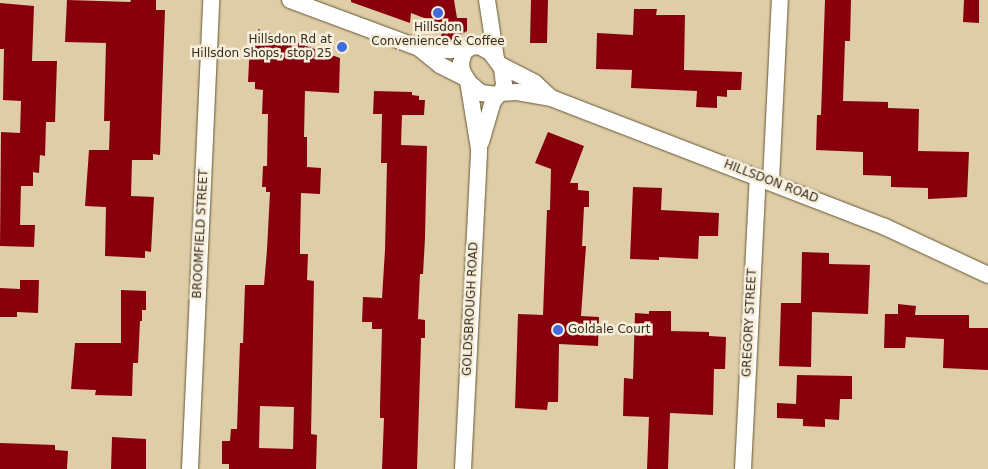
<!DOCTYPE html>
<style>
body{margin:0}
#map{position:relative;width:988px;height:469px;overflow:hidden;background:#decda6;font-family:"DejaVu Sans",sans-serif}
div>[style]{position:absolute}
.building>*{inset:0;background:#89000d}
.roads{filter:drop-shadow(0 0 1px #665634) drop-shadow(0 0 1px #665634)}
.street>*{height:16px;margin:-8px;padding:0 8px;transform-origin:8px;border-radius:8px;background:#fff}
.dots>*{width:14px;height:14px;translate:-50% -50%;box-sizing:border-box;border:2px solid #f7eedb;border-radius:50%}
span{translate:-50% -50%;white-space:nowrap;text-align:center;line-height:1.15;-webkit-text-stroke:5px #f7eedb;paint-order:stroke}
.poi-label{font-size:12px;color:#352e1f}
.right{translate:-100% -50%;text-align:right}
.left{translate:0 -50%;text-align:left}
.street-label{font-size:12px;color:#352e1f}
</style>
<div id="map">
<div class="building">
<div style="clip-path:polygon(67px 0,130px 2px,131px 0,156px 0,156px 10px,165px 10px,160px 155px,153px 154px,153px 160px,132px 160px,131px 196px,154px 197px,151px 252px,145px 251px,145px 258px,105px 256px,106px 207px,85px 206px,89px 150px,109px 150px,110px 121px,104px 121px,106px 43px,65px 42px)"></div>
<div style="clip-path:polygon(351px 0,454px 0,457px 18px,467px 18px,467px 31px,451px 40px,441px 36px,445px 26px,411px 13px,410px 23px,351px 2px)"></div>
<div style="clip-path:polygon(531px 0,548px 0,547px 43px,530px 43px)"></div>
<div style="clip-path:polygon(825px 0,851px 0,850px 41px,845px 41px,843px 101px,888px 102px,888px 108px,919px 109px,918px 151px,969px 152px,967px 197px,928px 199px,928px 188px,891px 187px,891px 176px,863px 175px,863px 152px,816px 150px,817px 115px,821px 115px)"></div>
<div style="clip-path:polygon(964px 0,979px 0,979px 23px,963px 22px)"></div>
<div style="clip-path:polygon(0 3px,34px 6px,32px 61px,57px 61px,55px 122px,46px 122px,45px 156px,40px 155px,39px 173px,33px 172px,33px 186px,21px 186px,20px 225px,35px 225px,34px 247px,0 246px,1px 132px,20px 133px,21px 101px,3px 100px,4px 49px,0 49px)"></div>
<div style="clip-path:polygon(634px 9px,657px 9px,656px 15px,685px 15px,684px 70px,742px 72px,741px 90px,727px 90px,727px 97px,717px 96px,717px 108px,696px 107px,697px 91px,631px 88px,632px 70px,596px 69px,597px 33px,633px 35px)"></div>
<div style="clip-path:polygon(evenodd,258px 29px,340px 58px,339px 93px,305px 91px,304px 137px,307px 137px,307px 167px,321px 168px,320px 194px,301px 193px,300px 242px,300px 254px,308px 254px,307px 280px,314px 281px,311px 434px,317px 435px,316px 469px,229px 469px,229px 464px,222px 464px,222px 441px,230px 441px,231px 429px,237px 429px,240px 343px,243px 343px,245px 285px,264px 285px,267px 250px,270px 192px,266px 192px,266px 187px,262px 187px,263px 166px,267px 166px,268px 114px,262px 114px,263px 90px,255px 89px,255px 82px,248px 82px,250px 43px,257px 43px,258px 29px,260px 406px,294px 407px,293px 449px,259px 448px,260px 406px)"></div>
<div style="clip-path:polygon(374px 91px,412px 92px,412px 95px,419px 96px,419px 100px,425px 100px,424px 115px,402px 115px,401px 145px,427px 146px,425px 238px,423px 274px,420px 274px,418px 319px,425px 320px,425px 338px,421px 338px,421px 342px,417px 469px,382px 469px,384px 418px,380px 418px,380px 406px,382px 329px,372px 329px,372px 322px,362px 322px,363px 297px,382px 298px,385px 250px,387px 163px,381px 163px,382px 114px,373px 114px)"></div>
<div style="clip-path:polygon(548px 132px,584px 146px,570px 183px,578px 183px,578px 190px,589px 191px,589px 207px,584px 207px,582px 246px,586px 246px,581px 316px,599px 317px,598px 346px,559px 344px,558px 402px,548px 402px,547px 410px,515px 408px,518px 314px,543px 315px,547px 210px,550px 210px,551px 169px,535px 163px)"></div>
<div style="clip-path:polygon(633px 187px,662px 188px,661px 210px,719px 213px,718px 236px,699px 236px,698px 259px,659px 257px,659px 260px,630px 259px)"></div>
<div style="clip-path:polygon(802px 252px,829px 253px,829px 264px,870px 265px,868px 314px,812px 312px,811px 367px,779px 366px,781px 303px,801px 303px)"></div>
<div style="clip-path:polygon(20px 280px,39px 280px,38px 313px,17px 312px,17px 317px,0 317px,0 288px,20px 289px)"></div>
<div style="clip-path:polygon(121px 290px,146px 291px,146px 310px,142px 310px,142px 321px,140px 321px,138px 363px,133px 363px,132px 396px,95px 395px,96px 390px,71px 389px,75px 343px,121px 343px)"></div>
<div style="clip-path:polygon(898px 304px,916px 306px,915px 315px,969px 315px,969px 328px,988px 328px,988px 370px,943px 368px,944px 339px,906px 337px,905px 348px,884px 348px,885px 314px,898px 314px)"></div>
<div style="clip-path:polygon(649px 311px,671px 311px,671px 331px,709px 332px,709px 336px,726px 337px,725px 369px,714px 369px,713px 415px,670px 413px,668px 469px,647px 469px,649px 417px,623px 416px,624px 378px,633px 379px,635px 313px,649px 314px)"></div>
<div style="clip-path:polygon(797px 375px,852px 376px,852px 399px,840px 399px,839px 420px,825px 419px,825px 427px,803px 426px,803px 419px,777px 418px,777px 403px,796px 404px)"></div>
<div style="clip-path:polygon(112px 437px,146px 439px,146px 469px,111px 469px)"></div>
<div style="clip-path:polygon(0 443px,55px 445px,55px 450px,68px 451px,67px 469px,0 469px)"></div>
</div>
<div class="roads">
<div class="street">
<div style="left:290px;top:0;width:138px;rotate:20.4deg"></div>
<div style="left:419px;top:48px;width:31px;rotate:4deg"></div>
<div style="left:450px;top:50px;width:19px;rotate:-6deg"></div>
<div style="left:487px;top:0;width:60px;rotate:81.3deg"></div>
<div style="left:479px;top:46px;width:13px;rotate:29deg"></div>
<div style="left:490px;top:52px;width:20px;rotate:53deg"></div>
<div style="left:502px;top:68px;width:17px;rotate:83deg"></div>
<div style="left:504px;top:85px;width:6px;rotate:108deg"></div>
<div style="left:502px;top:91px;width:6px;rotate:141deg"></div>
<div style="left:497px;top:95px;width:16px;rotate:-173deg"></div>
<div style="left:481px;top:93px;width:16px;rotate:-140deg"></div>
<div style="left:469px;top:83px;width:14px;rotate:-120deg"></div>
<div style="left:462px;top:71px;width:8px;rotate:-97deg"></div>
<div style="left:461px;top:63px;width:11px;rotate:-75deg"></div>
<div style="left:464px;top:52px;width:9px;rotate:-36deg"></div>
<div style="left:471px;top:47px;width:8px;rotate:-7deg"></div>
<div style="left:419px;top:48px;width:27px;rotate:39deg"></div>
<div style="left:440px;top:65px;width:29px;rotate:27deg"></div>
<div style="left:500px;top:65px;width:39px;rotate:27deg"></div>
<div style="left:535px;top:83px;width:22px;rotate:43deg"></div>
<div style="left:500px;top:93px;width:17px;rotate:-3deg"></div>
<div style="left:517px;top:92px;width:35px;rotate:10deg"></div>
<div style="left:551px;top:98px;width:358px;rotate:21.1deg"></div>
<div style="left:885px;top:227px;width:114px;rotate:25deg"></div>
<div style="left:481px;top:142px;width:43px;rotate:-73.7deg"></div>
<div style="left:493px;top:101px;width:9px;rotate:-49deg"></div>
<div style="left:771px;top:181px;width:181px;rotate:-87.2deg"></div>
<div style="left:190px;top:469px;width:469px;rotate:-87.4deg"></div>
<div style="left:463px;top:469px;width:320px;rotate:-87.1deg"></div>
<div style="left:479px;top:149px;width:69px;rotate:-99.2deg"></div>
<div style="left:743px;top:469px;width:292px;rotate:-87.1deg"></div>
</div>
</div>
<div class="dots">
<div style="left:438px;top:13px;background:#436bdd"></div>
<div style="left:342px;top:47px;background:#436bdd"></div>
<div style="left:558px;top:330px;background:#436bdd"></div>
</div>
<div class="poi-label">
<span style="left:438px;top:35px">Hillsdon<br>Convenience &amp; Coffee</span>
<span class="right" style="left:332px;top:47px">Hillsdon Rd at<br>Hillsdon Shops, stop 25</span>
<span class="left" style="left:568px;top:330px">Goldale Court</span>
</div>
<div class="street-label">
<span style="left:771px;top:182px;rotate:21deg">HILLSDON ROAD</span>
<span style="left:201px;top:234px;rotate:-87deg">BROOMFIELD STREET</span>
<span style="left:471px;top:309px;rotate:-87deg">GOLDSBROUGH ROAD</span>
<span style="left:750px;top:323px;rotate:-87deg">GREGORY STREET</span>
</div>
</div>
